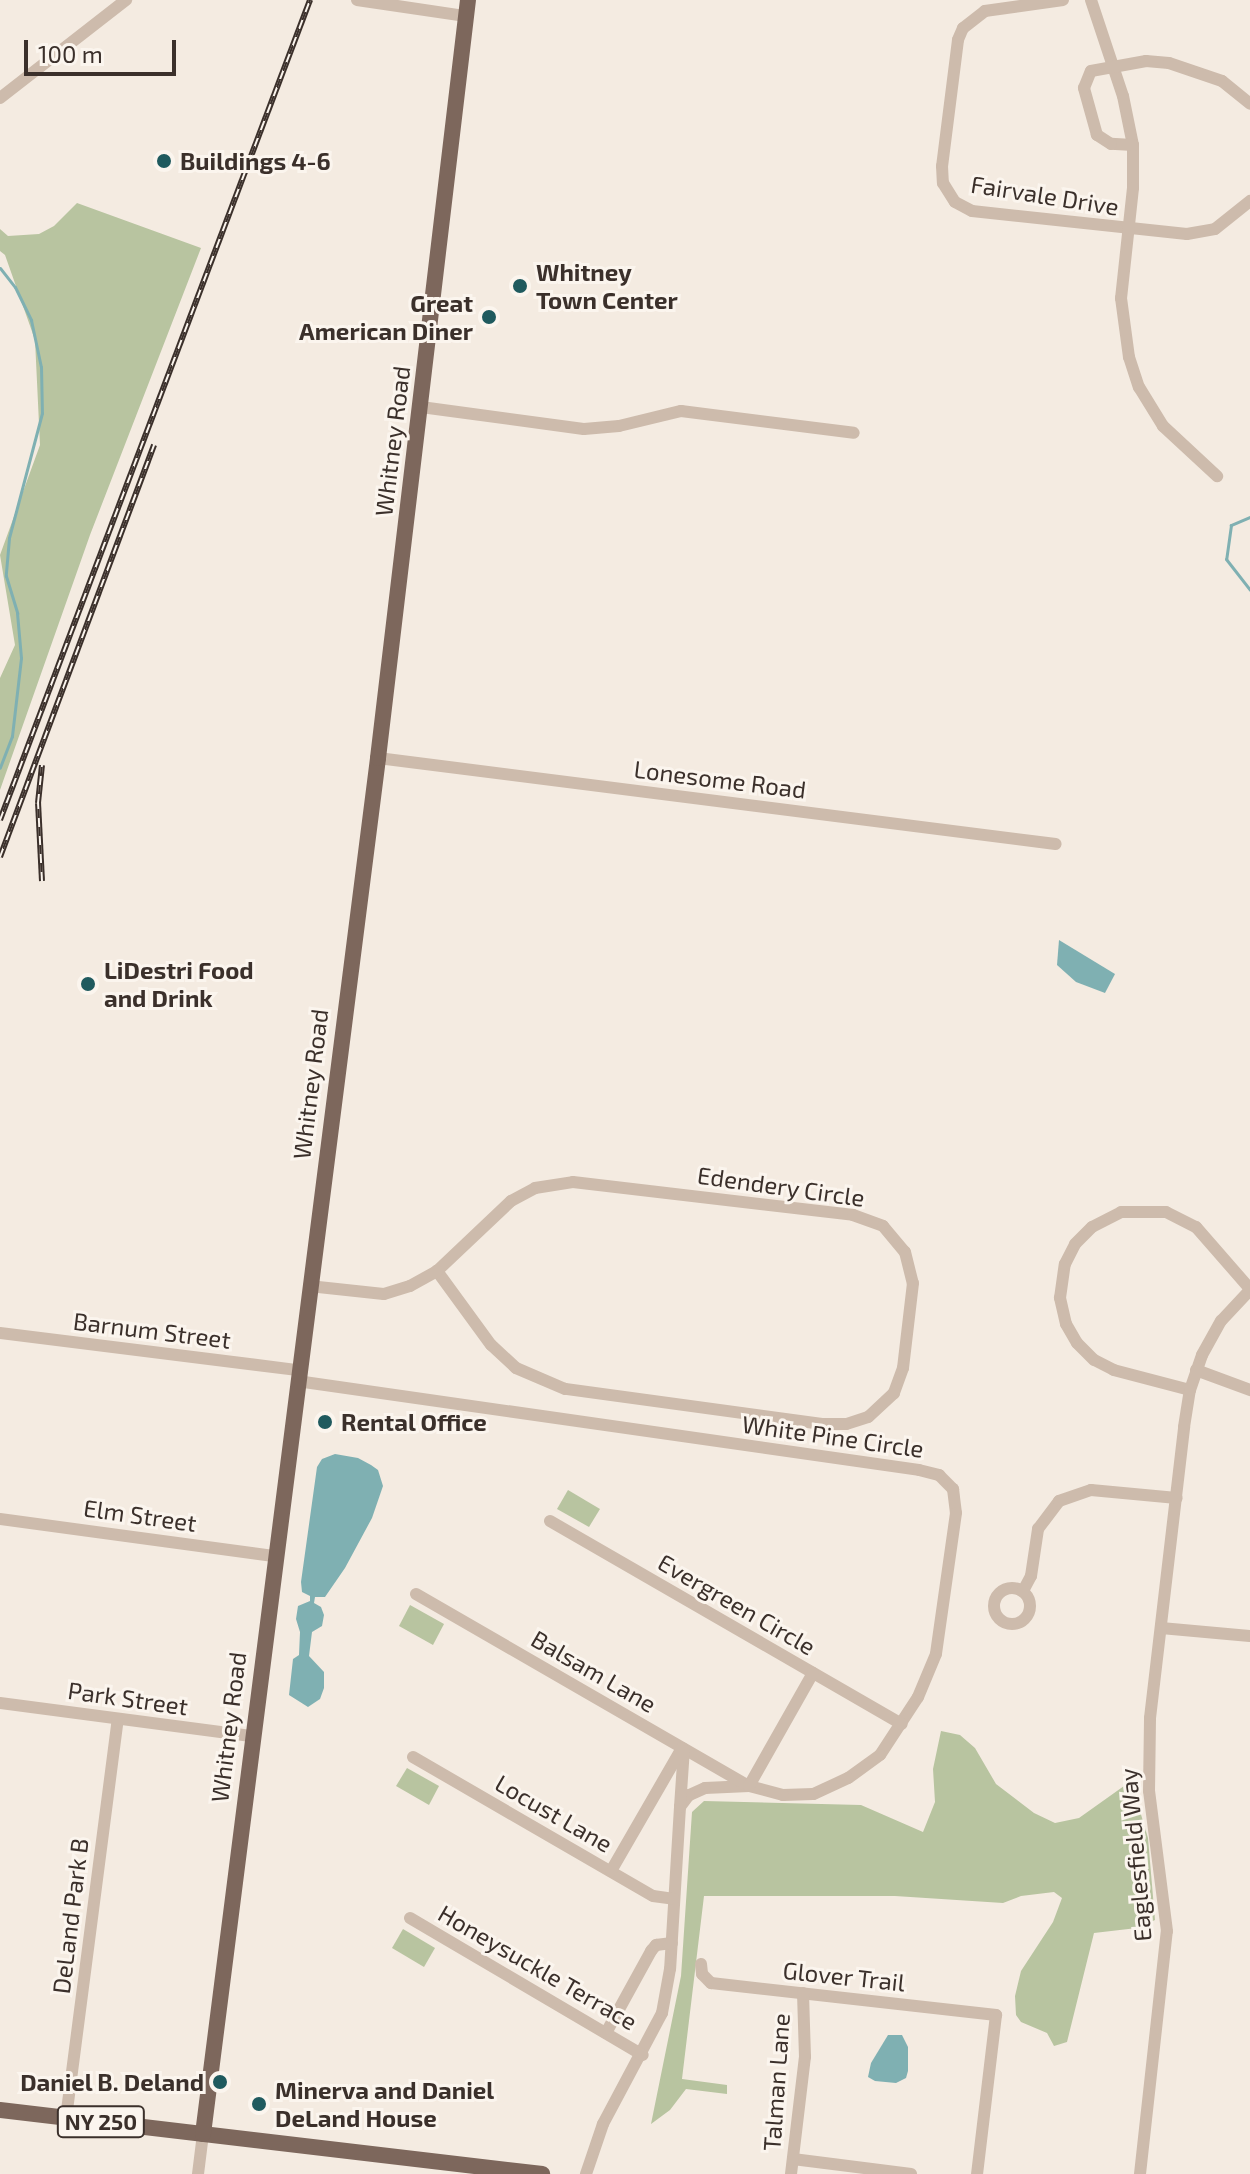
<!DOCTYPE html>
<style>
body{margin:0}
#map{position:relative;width:1250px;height:2174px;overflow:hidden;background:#f4ebe1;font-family:"Exo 2",sans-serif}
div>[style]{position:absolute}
.green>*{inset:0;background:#b8c4a0}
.water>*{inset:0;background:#7fb0b2}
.stream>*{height:3px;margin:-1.5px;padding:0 1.5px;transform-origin:1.5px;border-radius:1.5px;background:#7fb0b2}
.minor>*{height:12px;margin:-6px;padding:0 6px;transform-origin:6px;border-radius:6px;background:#cdbbac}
.minor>.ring{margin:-6px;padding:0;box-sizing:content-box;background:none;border:12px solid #cdbbac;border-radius:50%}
.major>*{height:16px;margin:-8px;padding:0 8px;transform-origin:8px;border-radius:8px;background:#7d675c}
.rail>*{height:6px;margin-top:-3px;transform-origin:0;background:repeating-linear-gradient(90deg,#fbf5ee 0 9px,#3b302b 0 18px);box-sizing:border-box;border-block:2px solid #3b302b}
.dots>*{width:22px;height:22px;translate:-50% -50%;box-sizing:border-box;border:4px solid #fbf5ee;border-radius:50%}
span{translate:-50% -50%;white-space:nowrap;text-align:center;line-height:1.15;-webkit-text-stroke:6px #fbf5ee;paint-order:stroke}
.shield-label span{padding:2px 6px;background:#fbf5ee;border:2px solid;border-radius:6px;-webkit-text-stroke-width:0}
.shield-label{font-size:22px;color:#3b302b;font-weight:700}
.poi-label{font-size:24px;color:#3b302b;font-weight:700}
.left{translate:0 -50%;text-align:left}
.right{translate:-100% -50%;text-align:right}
.street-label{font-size:24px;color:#3b302b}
.scale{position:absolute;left:24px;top:40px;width:152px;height:36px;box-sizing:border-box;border:4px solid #3b302b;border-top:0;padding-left:10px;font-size:24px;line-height:28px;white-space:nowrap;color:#3b302b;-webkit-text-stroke:6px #fbf5ee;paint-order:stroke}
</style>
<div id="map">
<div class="green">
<div style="clip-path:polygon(77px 203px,201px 248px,90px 535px,0 790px,0 678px,15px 645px,0 555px,40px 445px,35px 340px,5px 255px,0 251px,0 229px,8px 236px,39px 234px,54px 226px)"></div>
<div style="clip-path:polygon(568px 1490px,600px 1509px,589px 1527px,557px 1509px)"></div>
<div style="clip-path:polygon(410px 1605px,444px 1624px,433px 1645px,399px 1626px)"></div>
<div style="clip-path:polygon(941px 1731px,960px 1735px,975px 1748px,996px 1784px,1034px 1813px,1055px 1823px,1079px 1818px,1131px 1781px,1148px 1838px,1155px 1920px,1137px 1928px,1094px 1933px,1067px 2042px,1054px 2046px,1047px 2033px,1021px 2022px,1016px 2015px,1015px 1996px,1021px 1971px,1053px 1922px,1062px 1898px,1054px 1892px,1021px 1896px,1003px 1903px,895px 1896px,704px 1896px,682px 2079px,727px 2085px,727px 2094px,686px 2089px,670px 2110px,651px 2124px,681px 1976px,692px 1812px,704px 1801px,861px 1805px,923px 1832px,935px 1802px,933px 1769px)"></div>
<div style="clip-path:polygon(407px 1768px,439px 1786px,429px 1805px,396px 1786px)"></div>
<div style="clip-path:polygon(403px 1929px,435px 1948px,424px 1967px,392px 1948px)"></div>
</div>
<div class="water">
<div style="clip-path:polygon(1059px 940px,1115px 974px,1105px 993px,1076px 982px,1057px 965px)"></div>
<div style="clip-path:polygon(335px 1454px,358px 1458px,371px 1465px,378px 1470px,383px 1486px,372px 1518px,345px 1568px,325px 1597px,315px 1597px,314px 1603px,321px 1607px,324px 1615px,322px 1626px,312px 1632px,309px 1656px,324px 1672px,324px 1688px,320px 1699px,308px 1707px,289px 1695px,293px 1659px,299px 1655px,300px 1632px,296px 1619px,298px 1606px,310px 1601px,310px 1596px,302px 1592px,301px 1582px,317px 1467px,322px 1459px)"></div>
<div style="clip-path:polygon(888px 2035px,902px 2035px,908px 2047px,908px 2071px,906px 2078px,896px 2083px,875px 2081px,868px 2077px,871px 2063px)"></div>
</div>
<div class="stream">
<div style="left:0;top:268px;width:24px;rotate:52deg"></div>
<div style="left:15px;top:287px;width:37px;rotate:64deg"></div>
<div style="left:31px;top:320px;width:48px;rotate:78deg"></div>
<div style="left:41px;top:367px;width:46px;rotate:88.8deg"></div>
<div style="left:42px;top:413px;width:129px;rotate:104.8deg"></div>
<div style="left:9px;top:538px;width:38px;rotate:95deg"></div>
<div style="left:6px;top:576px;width:39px;rotate:73deg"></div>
<div style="left:17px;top:613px;width:45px;rotate:84.9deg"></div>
<div style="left:21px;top:658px;width:79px;rotate:96.6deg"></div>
<div style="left:12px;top:736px;width:34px;rotate:111deg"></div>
<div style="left:1250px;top:517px;width:21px;rotate:157deg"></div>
<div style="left:1231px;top:525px;width:34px;rotate:98deg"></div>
<div style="left:1226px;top:559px;width:39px;rotate:52deg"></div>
</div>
<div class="minor">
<div style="left:357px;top:0;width:110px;rotate:8.4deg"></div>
<div style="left:1063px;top:0;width:79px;rotate:172deg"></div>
<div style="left:985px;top:11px;width:28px;rotate:142deg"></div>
<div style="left:963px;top:28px;width:13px;rotate:113deg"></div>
<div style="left:958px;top:40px;width:127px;rotate:97.2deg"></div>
<div style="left:942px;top:166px;width:17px;rotate:87deg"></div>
<div style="left:943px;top:183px;width:22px;rotate:58deg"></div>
<div style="left:955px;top:202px;width:19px;rotate:28deg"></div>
<div style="left:972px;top:211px;width:216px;rotate:6.1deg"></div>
<div style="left:1187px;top:234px;width:28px;rotate:-10deg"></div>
<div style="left:1215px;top:229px;width:45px;rotate:-38.7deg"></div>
<div style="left:1091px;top:0;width:101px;rotate:71.6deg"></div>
<div style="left:1123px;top:96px;width:50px;rotate:78.5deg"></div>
<div style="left:1133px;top:145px;width:43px;rotate:90deg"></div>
<div style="left:1133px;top:188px;width:111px;rotate:96.2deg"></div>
<div style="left:1121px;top:298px;width:60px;rotate:82.3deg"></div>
<div style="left:1129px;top:357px;width:32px;rotate:72deg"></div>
<div style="left:1139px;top:387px;width:46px;rotate:58.4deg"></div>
<div style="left:1163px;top:426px;width:74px;rotate:42.8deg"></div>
<div style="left:0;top:98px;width:160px;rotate:-37.9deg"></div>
<div style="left:1133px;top:145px;width:22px;rotate:-177deg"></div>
<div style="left:1111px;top:144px;width:17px;rotate:-147deg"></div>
<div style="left:1097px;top:135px;width:49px;rotate:-105.5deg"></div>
<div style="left:1084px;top:88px;width:18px;rotate:-68deg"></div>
<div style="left:1091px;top:71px;width:56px;rotate:-10.3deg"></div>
<div style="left:1146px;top:61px;width:23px;rotate:5deg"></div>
<div style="left:1169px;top:63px;width:56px;rotate:18.8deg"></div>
<div style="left:1222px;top:81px;width:36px;rotate:39deg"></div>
<div style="left:421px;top:407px;width:164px;rotate:7.7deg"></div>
<div style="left:584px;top:429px;width:35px;rotate:-5deg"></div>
<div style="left:619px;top:426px;width:64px;rotate:-13.6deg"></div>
<div style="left:681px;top:411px;width:174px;rotate:7.2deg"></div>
<div style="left:378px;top:758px;width:683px;rotate:7.23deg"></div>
<div style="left:573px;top:1182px;width:282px;rotate:6.7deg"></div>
<div style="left:853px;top:1215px;width:32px;rotate:20deg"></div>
<div style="left:883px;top:1226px;width:34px;rotate:50deg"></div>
<div style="left:905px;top:1252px;width:32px;rotate:76deg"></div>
<div style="left:913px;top:1283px;width:86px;rotate:96.7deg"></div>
<div style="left:903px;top:1368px;width:27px;rotate:110deg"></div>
<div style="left:894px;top:1393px;width:35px;rotate:137deg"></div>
<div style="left:868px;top:1417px;width:23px;rotate:162deg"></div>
<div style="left:846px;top:1424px;width:24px;rotate:180deg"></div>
<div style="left:822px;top:1424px;width:259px;rotate:-172.2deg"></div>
<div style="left:565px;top:1389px;width:53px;rotate:-156.8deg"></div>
<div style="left:516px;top:1368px;width:34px;rotate:-137deg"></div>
<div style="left:491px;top:1345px;width:92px;rotate:-126.1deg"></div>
<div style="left:437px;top:1271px;width:102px;rotate:-43.4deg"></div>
<div style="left:511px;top:1201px;width:27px;rotate:-28deg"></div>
<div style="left:535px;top:1188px;width:38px;rotate:-9deg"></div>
<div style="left:309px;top:1286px;width:75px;rotate:6.1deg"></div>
<div style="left:384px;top:1294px;width:27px;rotate:-17deg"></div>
<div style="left:410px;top:1286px;width:31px;rotate:-29deg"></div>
<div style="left:0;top:1333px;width:300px;rotate:7.1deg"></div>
<div style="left:1196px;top:1370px;width:58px;rotate:20.3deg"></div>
<div style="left:297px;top:1381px;width:628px;rotate:8.14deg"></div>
<div style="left:919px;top:1470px;width:21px;rotate:14deg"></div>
<div style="left:939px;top:1475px;width:20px;rotate:45deg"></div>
<div style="left:953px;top:1489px;width:24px;rotate:83deg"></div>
<div style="left:956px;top:1513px;width:142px;rotate:98.1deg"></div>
<div style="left:936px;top:1654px;width:47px;rotate:112.7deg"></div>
<div style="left:918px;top:1697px;width:69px;rotate:123.2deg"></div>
<div style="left:880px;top:1755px;width:39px;rotate:144deg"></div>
<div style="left:848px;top:1778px;width:38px;rotate:155deg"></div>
<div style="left:813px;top:1794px;width:30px;rotate:178deg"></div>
<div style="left:783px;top:1795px;width:35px;rotate:-165deg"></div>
<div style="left:749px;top:1786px;width:44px;rotate:177.4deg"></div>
<div style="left:705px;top:1788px;width:17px;rotate:156deg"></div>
<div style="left:689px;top:1795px;width:15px;rotate:127deg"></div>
<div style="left:680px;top:1807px;width:162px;rotate:93.5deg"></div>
<div style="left:670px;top:1969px;width:45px;rotate:100.3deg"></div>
<div style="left:662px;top:2013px;width:126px;rotate:118deg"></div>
<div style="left:603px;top:2124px;width:53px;rotate:108.8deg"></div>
<div style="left:1190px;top:1390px;width:79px;rotate:-165.3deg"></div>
<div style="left:1114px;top:1370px;width:22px;rotate:-153deg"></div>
<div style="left:1094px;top:1360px;width:24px;rotate:-135deg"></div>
<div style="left:1077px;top:1343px;width:22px;rotate:-120deg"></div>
<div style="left:1066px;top:1324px;width:27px;rotate:-103deg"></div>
<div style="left:1060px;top:1298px;width:34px;rotate:-82deg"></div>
<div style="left:1065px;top:1264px;width:22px;rotate:-63deg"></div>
<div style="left:1075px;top:1244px;width:24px;rotate:-45deg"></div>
<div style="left:1092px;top:1227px;width:33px;rotate:-27deg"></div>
<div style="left:1121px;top:1212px;width:45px"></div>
<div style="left:1166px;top:1212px;width:34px;rotate:27deg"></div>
<div style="left:1196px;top:1227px;width:82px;rotate:48.9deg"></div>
<div style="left:0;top:1519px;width:276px;rotate:7.7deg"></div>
<div style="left:550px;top:1521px;width:406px;rotate:30deg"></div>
<div class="ring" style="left:994px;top:1588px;width:24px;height:24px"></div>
<div style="left:1023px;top:1591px;width:17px;rotate:-62deg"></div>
<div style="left:1031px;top:1576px;width:48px;rotate:-81.5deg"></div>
<div style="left:1038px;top:1529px;width:35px;rotate:-53deg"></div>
<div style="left:1059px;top:1501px;width:34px;rotate:-19deg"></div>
<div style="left:1091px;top:1490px;width:86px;rotate:5.3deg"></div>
<div style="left:416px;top:1594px;width:384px;rotate:30deg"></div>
<div style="left:749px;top:1786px;width:130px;rotate:-60.5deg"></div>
<div style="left:1161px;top:1628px;width:89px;rotate:5.1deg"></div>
<div style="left:0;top:1703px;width:253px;rotate:7.5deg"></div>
<div style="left:413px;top:1757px;width:277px;rotate:30.1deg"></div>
<div style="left:653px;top:1896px;width:21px;rotate:8deg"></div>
<div style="left:680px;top:1807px;width:58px;rotate:-86.1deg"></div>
<div style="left:611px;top:1871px;width:142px;rotate:-60deg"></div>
<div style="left:410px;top:1918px;width:270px;rotate:30.5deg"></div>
<div style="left:701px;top:1964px;width:10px;rotate:84deg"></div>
<div style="left:702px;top:1974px;width:13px;rotate:45deg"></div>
<div style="left:711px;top:1983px;width:287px;rotate:6.4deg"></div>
<div style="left:996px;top:2015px;width:160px;rotate:96.8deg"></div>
<div style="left:606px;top:2033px;width:94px;rotate:-61.2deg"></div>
<div style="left:651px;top:1951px;width:8px;rotate:-50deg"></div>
<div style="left:656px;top:1945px;width:16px;rotate:-7deg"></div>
<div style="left:66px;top:2118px;width:402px;rotate:-82.6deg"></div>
<div style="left:793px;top:2159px;width:119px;rotate:7.2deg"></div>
<div style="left:198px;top:2174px;width:40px;rotate:-82.9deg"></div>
<div style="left:791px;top:2174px;width:118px;rotate:-83.2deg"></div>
<div style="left:805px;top:2057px;width:64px;rotate:-91.8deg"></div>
<div style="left:1140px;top:2174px;width:244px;rotate:-83.7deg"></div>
<div style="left:1167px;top:1931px;width:141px;rotate:-97.3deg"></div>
<div style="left:1149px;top:1791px;width:73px;rotate:-89.2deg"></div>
<div style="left:1150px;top:1718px;width:293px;rotate:-83.3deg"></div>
<div style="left:1184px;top:1427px;width:37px;rotate:-81deg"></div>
<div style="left:1190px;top:1390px;width:37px;rotate:-71deg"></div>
<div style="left:1202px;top:1355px;width:39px;rotate:-61deg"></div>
<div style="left:1221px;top:1321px;width:42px;rotate:-46.9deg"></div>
</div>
<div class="major">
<div style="left:0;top:2110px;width:546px;rotate:6.73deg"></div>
<div style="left:203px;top:2134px;width:1387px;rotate:-82.75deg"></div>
<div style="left:378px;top:758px;width:763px;rotate:-83.23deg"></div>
</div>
<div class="rail">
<div style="left:0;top:820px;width:877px;rotate:-69.29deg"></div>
<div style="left:0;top:857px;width:440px;rotate:-69.5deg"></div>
<div style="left:42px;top:881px;width:78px;rotate:-92.9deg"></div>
<div style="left:38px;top:803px;width:38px;rotate:-84deg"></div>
</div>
<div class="dots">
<div style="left:164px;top:161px;background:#1f5a5e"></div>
<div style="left:520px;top:286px;background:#1f5a5e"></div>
<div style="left:489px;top:317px;background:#1f5a5e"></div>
<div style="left:88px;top:984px;background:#1f5a5e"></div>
<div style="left:325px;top:1422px;background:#1f5a5e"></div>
<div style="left:220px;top:2082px;background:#1f5a5e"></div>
<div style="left:259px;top:2104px;background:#1f5a5e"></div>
</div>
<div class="shield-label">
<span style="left:101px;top:2122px">NY 250</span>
</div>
<div class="poi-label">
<span class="left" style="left:180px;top:161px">Buildings 4-6</span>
<span class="left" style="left:536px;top:286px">Whitney<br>Town Center</span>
<span class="right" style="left:473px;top:317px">Great<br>American Diner</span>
<span class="left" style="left:104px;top:984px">LiDestri Food<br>and Drink</span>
<span class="left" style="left:341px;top:1422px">Rental Office</span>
<span class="right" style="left:204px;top:2082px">Daniel B. Deland</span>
<span class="left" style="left:275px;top:2104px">Minerva and Daniel<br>DeLand House</span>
</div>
<div class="street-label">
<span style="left:1045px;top:195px;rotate:9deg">Fairvale Drive</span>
<span style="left:392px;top:441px;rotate:-83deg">Whitney Road</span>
<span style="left:720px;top:779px;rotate:7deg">Lonesome Road</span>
<span style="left:310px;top:1084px;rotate:-83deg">Whitney Road</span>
<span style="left:781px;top:1186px;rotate:8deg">Edendery Circle</span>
<span style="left:152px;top:1330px;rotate:7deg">Barnum Street</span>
<span style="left:833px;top:1436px;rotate:8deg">White Pine Circle</span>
<span style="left:140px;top:1515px;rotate:8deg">Elm Street</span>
<span style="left:737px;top:1604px;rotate:30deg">Evergreen Circle</span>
<span style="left:594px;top:1671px;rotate:30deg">Balsam Lane</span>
<span style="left:128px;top:1698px;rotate:8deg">Park Street</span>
<span style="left:228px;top:1727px;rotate:-83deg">Whitney Road</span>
<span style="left:554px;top:1813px;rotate:30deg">Locust Lane</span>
<span style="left:1135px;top:1855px;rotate:-95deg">Eaglesfield Way</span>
<span style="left:70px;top:1916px;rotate:-83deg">DeLand Park B</span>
<span style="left:538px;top:1967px;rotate:30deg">Honeysuckle Terrace</span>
<span style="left:844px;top:1976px;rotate:6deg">Glover Trail</span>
<span style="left:776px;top:2082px;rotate:-86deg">Talman Lane</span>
</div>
<div class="scale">100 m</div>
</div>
